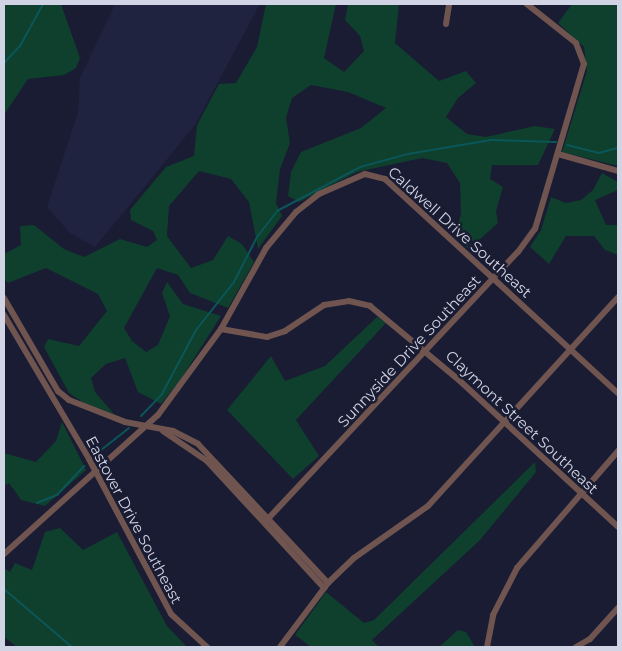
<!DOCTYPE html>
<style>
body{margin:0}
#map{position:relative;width:622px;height:651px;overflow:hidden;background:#191c32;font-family:Montserrat,sans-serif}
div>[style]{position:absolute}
.built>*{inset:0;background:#1f233f}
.green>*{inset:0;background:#0f3f2d}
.stream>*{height:2px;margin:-1px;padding:0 1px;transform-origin:1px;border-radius:1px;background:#0b5658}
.minor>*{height:6px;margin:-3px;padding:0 3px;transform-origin:3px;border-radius:3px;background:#705450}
span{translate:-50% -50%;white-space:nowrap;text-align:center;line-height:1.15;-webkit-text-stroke:5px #191c32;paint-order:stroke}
.street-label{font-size:15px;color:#d1d4e4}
.frame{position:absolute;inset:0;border:5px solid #d1d4e4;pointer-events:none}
</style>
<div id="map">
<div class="built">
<div style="clip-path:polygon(115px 4px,260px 4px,195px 125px,95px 247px,70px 233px,47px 207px,78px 112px,80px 78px)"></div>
</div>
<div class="green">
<div style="clip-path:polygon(4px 4px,61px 4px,80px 58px,76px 68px,64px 75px,28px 79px,4px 115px)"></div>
<div style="clip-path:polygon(266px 4px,336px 4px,324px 58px,344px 72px,364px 51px,360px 36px,345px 20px,348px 4px,399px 4px,395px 43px,439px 81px,466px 71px,476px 83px,458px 98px,446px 117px,467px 134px,486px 137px,535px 126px,555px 129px,538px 165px,492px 165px,490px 179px,503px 187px,496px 211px,498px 223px,469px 249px,455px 236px,461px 213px,460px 183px,447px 163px,422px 158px,357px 172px,299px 202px,288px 196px,291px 172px,301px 152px,361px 128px,386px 108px,348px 92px,311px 85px,292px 98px,286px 118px,290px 143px,280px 169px,276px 203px,282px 216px,258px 249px,249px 202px,231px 179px,199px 171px,169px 206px,167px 236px,191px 268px,213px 260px,228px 236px,242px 244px,254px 262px,228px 308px,190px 293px,178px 275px,157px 268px,124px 328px,132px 341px,146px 352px,158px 345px,170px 316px,162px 293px,167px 282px,183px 304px,221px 316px,181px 379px,161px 404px,138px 392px,125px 358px,106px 364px,91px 378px,95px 392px,114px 414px,84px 403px,69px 393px,44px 347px,48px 339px,79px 346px,107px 311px,98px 294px,46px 268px,8px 283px,4px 279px,4px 254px,21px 245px,20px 226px,34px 225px,64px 249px,84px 257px,120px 239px,147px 247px,157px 240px,153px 231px,131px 220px,130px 210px,166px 167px,194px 156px,197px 125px,219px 84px,236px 83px,257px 47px)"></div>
<div style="clip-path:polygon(572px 4px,618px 4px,618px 166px,562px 152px,587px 71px,584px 47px,558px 23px)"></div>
<div style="clip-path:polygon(602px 173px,618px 182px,618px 190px,595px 200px,606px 225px,618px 225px,618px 255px,605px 250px,594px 236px,566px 236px,549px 264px,530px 247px,541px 230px,551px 197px,566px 203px,581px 200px,593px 190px)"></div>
<div style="clip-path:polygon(377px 317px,386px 323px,296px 420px,319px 456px,293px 479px,227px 410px,271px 356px,285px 381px,325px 366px)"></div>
<div style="clip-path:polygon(62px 422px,86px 470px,45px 506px,21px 500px,9px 483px,4px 486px,4px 453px,36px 462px,56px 441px)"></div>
<div style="clip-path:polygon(535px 462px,536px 472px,480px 540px,372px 640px,379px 647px,311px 647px,295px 635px,326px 592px,364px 623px,374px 620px)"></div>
<div style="clip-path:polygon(60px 528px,83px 550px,117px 532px,167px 626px,187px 647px,17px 647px,4px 637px,4px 568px,10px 572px,15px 563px,32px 570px,45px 532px)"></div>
<div style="clip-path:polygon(458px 630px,466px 632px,475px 647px,439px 647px)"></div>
</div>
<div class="stream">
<div style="left:4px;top:63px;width:23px;rotate:-47deg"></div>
<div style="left:20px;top:46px;width:48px;rotate:-61.3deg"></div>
<div style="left:567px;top:145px;width:33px;rotate:14deg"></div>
<div style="left:599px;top:153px;width:20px;rotate:-15deg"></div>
<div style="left:141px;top:416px;width:30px;rotate:-46deg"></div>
<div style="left:162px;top:394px;width:72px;rotate:-62deg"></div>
<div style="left:196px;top:330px;width:61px;rotate:-51.6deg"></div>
<div style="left:234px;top:282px;width:51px;rotate:-62.9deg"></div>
<div style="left:257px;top:237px;width:33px;rotate:-52deg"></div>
<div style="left:277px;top:211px;width:94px;rotate:-27.9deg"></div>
<div style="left:360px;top:167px;width:50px;rotate:-15.2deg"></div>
<div style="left:408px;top:154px;width:84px;rotate:-9.6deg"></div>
<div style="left:491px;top:140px;width:65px;rotate:1.8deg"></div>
<div style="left:96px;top:454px;width:42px;rotate:-38.2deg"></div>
<div style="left:37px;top:503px;width:22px;rotate:-22deg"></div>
<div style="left:57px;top:495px;width:40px;rotate:-47deg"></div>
<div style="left:4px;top:589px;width:89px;rotate:40.5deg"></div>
</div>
<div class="minor">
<div style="left:446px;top:24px;width:20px;rotate:-81deg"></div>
<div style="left:558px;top:154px;width:62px;rotate:15.8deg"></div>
<div style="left:4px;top:298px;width:108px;rotate:59.9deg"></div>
<div style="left:58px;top:391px;width:14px;rotate:39deg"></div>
<div style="left:69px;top:400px;width:60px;rotate:21.4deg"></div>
<div style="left:125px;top:422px;width:49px;rotate:10.6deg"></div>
<div style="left:173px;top:431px;width:28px;rotate:27deg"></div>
<div style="left:198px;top:444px;width:190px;rotate:46.9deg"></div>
<div style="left:4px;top:315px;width:167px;rotate:59.4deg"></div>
<div style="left:89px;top:459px;width:175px;rotate:62.1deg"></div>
<div style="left:171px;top:614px;width:49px;rotate:42.5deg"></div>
<div style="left:221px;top:329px;width:47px;rotate:9.9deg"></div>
<div style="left:267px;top:337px;width:19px;rotate:-18deg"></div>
<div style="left:285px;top:331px;width:47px;rotate:-33.7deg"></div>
<div style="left:324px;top:305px;width:25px;rotate:-9deg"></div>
<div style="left:349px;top:301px;width:22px;rotate:13deg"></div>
<div style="left:370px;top:306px;width:117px;rotate:39.8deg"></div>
<div style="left:460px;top:381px;width:215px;rotate:42.7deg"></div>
<div style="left:163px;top:431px;width:53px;rotate:34.3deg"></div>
<div style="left:207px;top:461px;width:173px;rotate:47.3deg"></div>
<div style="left:265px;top:522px;width:370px;rotate:-46.9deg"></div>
<div style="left:518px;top:252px;width:29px;rotate:-54deg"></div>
<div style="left:535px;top:229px;width:172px;rotate:-73.5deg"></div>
<div style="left:584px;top:64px;width:22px;rotate:-111deg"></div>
<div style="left:576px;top:43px;width:63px;rotate:-141.5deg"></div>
<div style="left:4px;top:554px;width:207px;rotate:-42.1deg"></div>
<div style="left:158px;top:415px;width:107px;rotate:-53.8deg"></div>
<div style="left:221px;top:329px;width:93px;rotate:-60.9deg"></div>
<div style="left:266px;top:248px;width:47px;rotate:-50.2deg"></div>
<div style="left:296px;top:212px;width:29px;rotate:-38deg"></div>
<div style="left:319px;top:194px;width:50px;rotate:-23.5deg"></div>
<div style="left:365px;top:174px;width:21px;rotate:14deg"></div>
<div style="left:385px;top:179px;width:316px;rotate:42.6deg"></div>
<div style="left:280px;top:647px;width:80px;rotate:-53.1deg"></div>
<div style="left:328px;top:583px;width:36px;rotate:-44deg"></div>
<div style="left:354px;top:558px;width:90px;rotate:-35.1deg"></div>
<div style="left:428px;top:506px;width:282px;rotate:-47.7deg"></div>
<div style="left:487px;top:647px;width:33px;rotate:-79deg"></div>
<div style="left:493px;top:615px;width:53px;rotate:-62.9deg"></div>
<div style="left:517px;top:568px;width:155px;rotate:-49.2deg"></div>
<div style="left:576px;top:647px;width:16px;rotate:-30deg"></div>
<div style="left:590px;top:639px;width:42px;rotate:-47.9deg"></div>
</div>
<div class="street-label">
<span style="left:460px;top:232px;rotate:42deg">Caldwell Drive Southeast</span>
<span style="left:409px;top:351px;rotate:-47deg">Sunnyside Drive Southeast</span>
<span style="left:522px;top:422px;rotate:43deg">Claymont Street Southeast</span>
<span style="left:134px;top:520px;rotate:62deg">Eastover Drive Southeast</span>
</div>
<div class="frame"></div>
</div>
